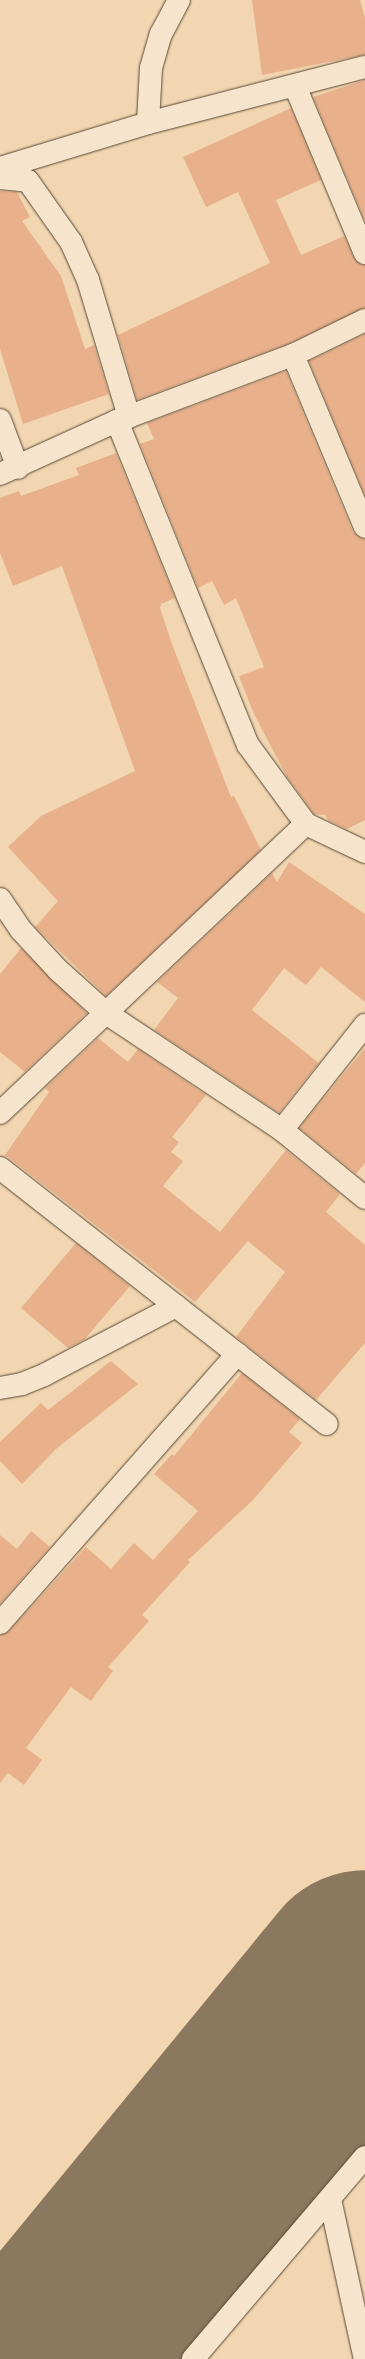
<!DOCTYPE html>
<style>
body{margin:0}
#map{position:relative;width:365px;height:2359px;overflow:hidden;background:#f2d6b1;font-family:"IM FELL Great Primer",serif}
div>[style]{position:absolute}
.runway>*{height:222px;margin:-111px;padding:0 111px;transform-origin:111px;border-radius:111px;background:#8b785e}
.building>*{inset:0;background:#e8b08b}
.roads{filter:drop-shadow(0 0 1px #584835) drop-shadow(0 0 1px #584835)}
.minor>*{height:22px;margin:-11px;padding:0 11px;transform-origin:11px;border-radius:11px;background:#f7e4cc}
span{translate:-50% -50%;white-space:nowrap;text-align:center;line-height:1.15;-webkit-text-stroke:3px #f7e4cc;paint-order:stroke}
</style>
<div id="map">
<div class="runway">
<div style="left:55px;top:2359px;width:489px;rotate:-50.6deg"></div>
</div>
<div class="building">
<div style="clip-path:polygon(252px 0,360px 0,365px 18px,365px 55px,262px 75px)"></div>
<div style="clip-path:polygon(365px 80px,365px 221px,313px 97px)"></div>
<div style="clip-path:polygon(291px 108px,321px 180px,276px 200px,301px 255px,344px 236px,354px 258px,365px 265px,365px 308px,288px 344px,137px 400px,118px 335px,270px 263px,238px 192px,206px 207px,183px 157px)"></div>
<div style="clip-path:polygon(0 191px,17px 192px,30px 217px,22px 221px,61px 276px,85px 349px,94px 345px,109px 394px,23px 424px,0 349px)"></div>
<div style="clip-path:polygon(365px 334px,365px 495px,309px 361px)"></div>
<div style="clip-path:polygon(286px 371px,353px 532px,365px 539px,365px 820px,347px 829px,329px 821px,325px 815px,314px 814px,287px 777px,253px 712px,239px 676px,264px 667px,236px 598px,224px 605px,212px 581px,198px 588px,140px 444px,154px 439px,147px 423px)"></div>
<div style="clip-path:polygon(116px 453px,175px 598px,161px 604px,160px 608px,172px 644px,231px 797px,234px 796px,261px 850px,106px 996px,35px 927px,58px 901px,8px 847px,41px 816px,135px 771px,62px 566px,13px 586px,0 553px,0 498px,19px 491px,21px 496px,79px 475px,76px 468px)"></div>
<div style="clip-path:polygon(289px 862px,365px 914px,365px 1002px,321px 967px,306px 985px,284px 968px,252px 1010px,319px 1063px,279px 1113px,154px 1030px,178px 998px,157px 982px,272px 873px,277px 882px)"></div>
<div style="clip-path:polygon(21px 948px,87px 1013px,25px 1072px,0 1052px,0 974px)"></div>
<div style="clip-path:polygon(98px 1038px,128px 1062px,138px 1049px,206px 1095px,172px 1137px,179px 1142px,171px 1152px,183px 1161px,163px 1186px,220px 1232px,286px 1150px,340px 1194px,326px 1212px,365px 1245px,365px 1343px,316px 1400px,236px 1337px,285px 1272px,248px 1241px,195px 1302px,5px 1155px,49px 1092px,45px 1088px)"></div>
<div style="clip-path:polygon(365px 1048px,365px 1163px,356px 1174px,299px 1128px)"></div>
<div style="clip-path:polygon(76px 1243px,130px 1286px,84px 1340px,68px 1348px,21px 1308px)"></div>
<div style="clip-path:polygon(111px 1361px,138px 1384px,56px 1449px,22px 1484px,0 1461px,0 1442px,41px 1403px,48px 1410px)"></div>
<div style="clip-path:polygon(242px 1373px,300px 1419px,289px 1432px,302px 1443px,253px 1500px,188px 1560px,190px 1562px,142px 1615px,149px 1621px,108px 1667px,113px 1671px,91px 1701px,71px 1687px,26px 1748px,42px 1760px,24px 1785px,8px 1773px,0 1783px,0 1635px,9px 1631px,86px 1547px,111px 1569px,134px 1543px,153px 1560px,198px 1511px,154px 1474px,172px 1454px,174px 1456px)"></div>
<div style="clip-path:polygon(31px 1531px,50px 1547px,0 1604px,0 1535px,17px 1549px)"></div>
</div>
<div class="roads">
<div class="minor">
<div style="left:295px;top:86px;width:181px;rotate:67.3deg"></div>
<div style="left:148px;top:123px;width:55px;rotate:-86.9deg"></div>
<div style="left:151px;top:68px;width:35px;rotate:-74deg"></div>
<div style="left:161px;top:34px;width:38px;rotate:-62deg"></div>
<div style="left:0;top:168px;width:155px;rotate:-16.9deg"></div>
<div style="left:148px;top:123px;width:224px;rotate:-14.5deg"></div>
<div style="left:0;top:178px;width:28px;rotate:6deg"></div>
<div style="left:28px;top:181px;width:75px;rotate:54.8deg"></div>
<div style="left:71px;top:242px;width:42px;rotate:65.9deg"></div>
<div style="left:88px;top:280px;width:143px;rotate:73.3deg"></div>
<div style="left:293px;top:355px;width:186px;rotate:67.3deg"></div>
<div style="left:0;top:420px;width:51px;rotate:69.4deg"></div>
<div style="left:117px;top:421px;width:349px;rotate:68deg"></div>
<div style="left:248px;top:745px;width:98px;rotate:53.7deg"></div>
<div style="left:306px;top:824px;width:65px;rotate:25.4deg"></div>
<div style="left:0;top:474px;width:128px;rotate:-24.4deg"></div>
<div style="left:117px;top:421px;width:188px;rotate:-20.6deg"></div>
<div style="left:293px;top:355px;width:80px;rotate:-25.9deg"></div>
<div style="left:0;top:899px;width:37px;rotate:56deg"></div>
<div style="left:21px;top:930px;width:54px;rotate:47.2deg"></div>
<div style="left:58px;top:970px;width:64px;rotate:41.9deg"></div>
<div style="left:106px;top:1013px;width:211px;rotate:33.6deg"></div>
<div style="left:282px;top:1130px;width:107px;rotate:39.3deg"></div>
<div style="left:0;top:1113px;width:421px;rotate:-43.4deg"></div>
<div style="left:282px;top:1130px;width:134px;rotate:-51.7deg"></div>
<div style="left:0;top:1168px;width:415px;rotate:38.1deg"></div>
<div style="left:0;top:1388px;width:22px;rotate:-10deg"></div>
<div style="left:22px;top:1384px;width:24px;rotate:-22deg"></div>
<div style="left:44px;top:1375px;width:149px;rotate:-27.6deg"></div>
<div style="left:0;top:1623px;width:359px;rotate:-48.6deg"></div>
<div style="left:330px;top:2199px;width:164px;rotate:77.7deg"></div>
<div style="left:193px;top:2359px;width:265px;rotate:-49.6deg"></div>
</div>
</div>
</div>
